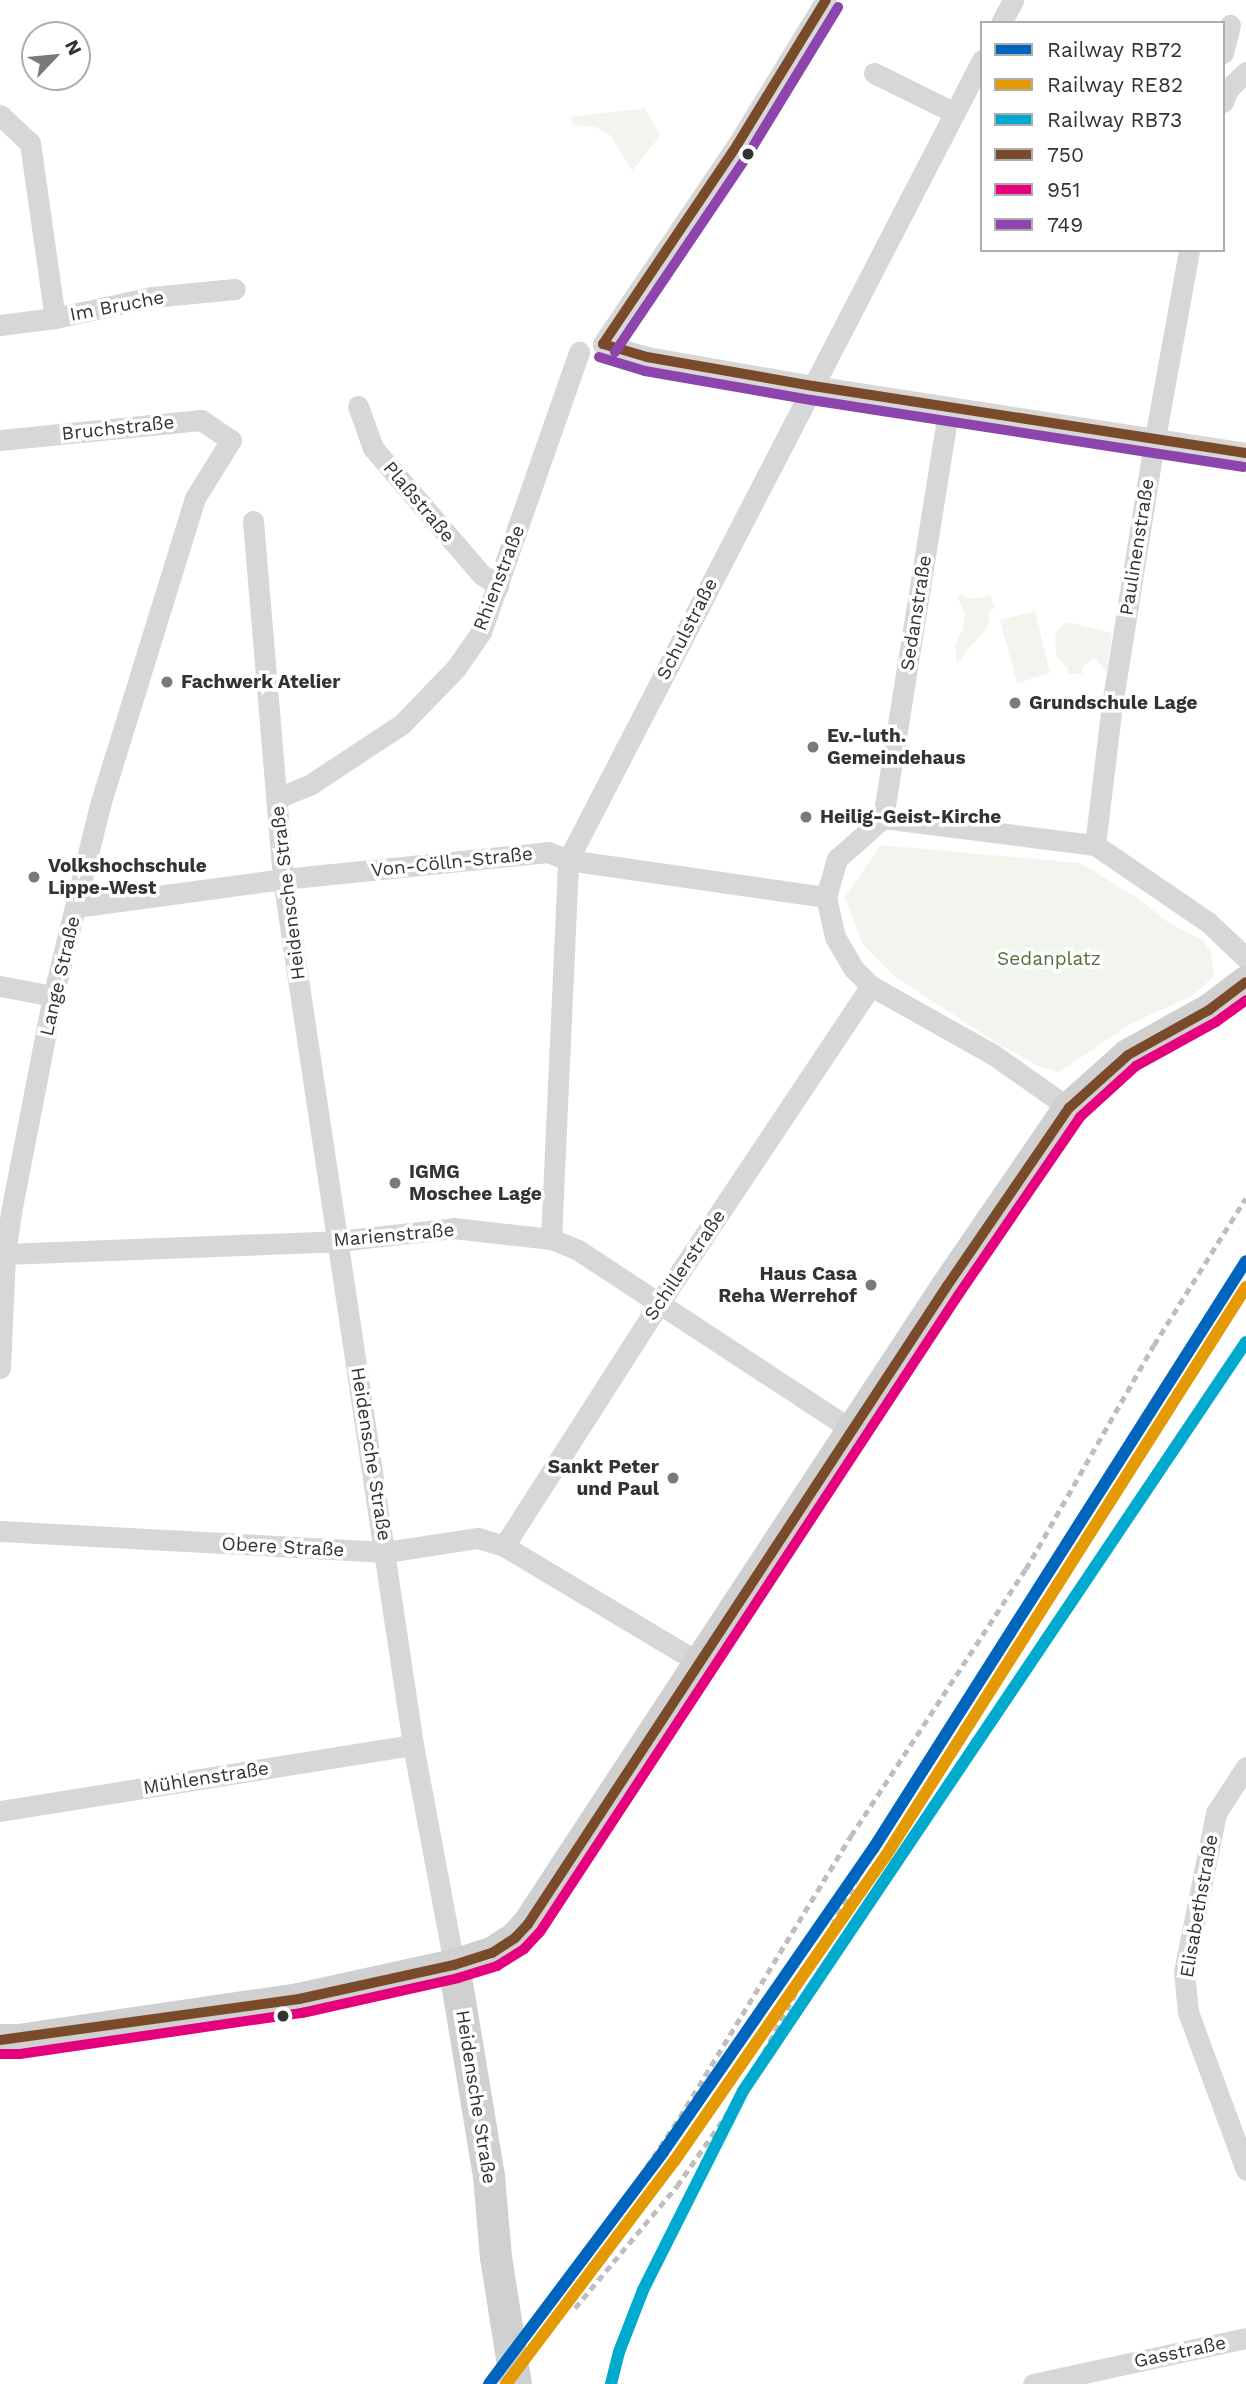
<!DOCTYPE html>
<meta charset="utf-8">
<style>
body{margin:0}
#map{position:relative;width:1246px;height:2384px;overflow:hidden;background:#fff;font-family:"Work Sans",sans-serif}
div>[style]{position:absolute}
.green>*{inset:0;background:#f1f5ed}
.street>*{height:21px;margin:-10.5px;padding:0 10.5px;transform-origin:10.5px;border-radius:10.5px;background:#d7d7d7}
.secondary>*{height:32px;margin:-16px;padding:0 16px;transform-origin:16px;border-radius:16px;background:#d0d0d0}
.rail>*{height:5px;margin-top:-2.5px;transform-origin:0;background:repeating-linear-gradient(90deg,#bebebe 0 7px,transparent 0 12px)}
.bus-1>*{height:10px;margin:-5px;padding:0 5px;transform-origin:5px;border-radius:5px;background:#7a4b2a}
.bus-2>*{height:10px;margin:-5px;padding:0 5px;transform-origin:5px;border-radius:5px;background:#e5007d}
.bus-3>*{height:10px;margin:-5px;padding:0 5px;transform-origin:5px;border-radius:5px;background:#8e44ad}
.rail-1>*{height:12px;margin:-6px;padding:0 6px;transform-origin:6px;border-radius:6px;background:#0065bd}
.rail-2>*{height:12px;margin:-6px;padding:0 6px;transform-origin:6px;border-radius:6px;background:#e39a05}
.rail-3>*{height:12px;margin:-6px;padding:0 6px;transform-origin:6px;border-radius:6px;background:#00a9ce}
.dots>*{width:19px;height:19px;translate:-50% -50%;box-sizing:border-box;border:4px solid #fff;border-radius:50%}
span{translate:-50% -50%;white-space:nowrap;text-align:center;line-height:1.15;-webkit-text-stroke:7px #fff;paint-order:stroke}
.street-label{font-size:19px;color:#333}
.poi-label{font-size:19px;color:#333;font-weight:700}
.left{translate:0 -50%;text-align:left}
.right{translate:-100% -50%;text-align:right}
.park-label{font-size:19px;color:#56703f}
.legend{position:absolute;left:980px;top:21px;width:245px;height:231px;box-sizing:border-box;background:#fff;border:2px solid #adadad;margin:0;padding:9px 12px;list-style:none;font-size:21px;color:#333}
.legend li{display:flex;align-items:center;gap:14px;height:35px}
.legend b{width:35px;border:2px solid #adadad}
.north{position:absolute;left:21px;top:21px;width:70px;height:70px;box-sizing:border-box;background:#fff;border:2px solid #adadad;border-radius:50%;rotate:64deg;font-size:19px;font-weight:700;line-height:28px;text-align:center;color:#333}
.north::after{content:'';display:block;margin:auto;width:24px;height:32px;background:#7a7a7a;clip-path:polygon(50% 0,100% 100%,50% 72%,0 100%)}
</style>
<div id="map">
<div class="green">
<div style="clip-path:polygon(645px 108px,660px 136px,632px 171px,610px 135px,596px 127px,573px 125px,571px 117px)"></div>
<div style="clip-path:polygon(962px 594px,967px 599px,990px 595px,995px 607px,989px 612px,989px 624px,957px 664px,955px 646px,963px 629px,965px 613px,958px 598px)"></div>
<div style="clip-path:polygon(1035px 611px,1050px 673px,1017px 683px,1000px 620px)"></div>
<div style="clip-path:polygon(1068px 622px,1112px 633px,1107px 672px,1094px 658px,1082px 667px,1082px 674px,1069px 674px,1068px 668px,1057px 658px,1055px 638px,1058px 629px)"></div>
<div style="clip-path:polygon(881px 845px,1080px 863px,1136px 897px,1169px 923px,1204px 941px,1211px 953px,1214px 976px,1192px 996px,1132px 1023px,1059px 1072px,1038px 1066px,1000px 1045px,894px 976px,862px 943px,845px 897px)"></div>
</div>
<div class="street">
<div style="left:826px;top:0;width:170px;rotate:121.5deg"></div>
<div style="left:737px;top:145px;width:240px;rotate:124deg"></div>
<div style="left:603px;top:344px;width:46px;rotate:16.5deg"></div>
<div style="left:647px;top:357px;width:169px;rotate:9.9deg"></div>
<div style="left:813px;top:386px;width:438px;rotate:8.8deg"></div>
<div style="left:1001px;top:23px;width:26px;rotate:-62deg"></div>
<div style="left:1223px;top:53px;width:29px;rotate:-76deg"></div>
<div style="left:874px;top:73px;width:90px;rotate:26.3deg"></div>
<div style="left:1223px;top:102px;width:14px;rotate:-69deg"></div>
<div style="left:1228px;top:89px;width:25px;rotate:-43deg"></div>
<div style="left:0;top:115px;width:41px;rotate:43deg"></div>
<div style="left:30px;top:143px;width:177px;rotate:81.9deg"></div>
<div style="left:0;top:325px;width:55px;rotate:-7.3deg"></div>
<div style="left:55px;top:318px;width:99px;rotate:-12.2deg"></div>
<div style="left:152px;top:297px;width:83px;rotate:-5.5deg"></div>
<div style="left:358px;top:406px;width:45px;rotate:70.3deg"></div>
<div style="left:373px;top:448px;width:166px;rotate:49.4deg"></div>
<div style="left:481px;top:574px;width:21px;rotate:35deg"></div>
<div style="left:0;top:440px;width:202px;rotate:-5.7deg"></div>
<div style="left:201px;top:420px;width:36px;rotate:34deg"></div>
<div style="left:231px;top:440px;width:68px;rotate:121.8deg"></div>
<div style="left:195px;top:498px;width:321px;rotate:107.2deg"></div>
<div style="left:100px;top:805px;width:197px;rotate:103.8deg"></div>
<div style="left:53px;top:996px;width:221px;rotate:101deg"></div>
<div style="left:11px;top:1213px;width:41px;rotate:98.3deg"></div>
<div style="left:5px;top:1254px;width:114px;rotate:92.5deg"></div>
<div style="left:253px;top:521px;width:359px;rotate:85.2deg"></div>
<div style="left:283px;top:879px;width:876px;rotate:81.46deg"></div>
<div style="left:413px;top:1745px;width:224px;rotate:79.4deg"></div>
<div style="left:277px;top:798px;width:37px;rotate:-22deg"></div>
<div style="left:311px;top:784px;width:109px;rotate:-33.4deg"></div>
<div style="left:402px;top:724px;width:78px;rotate:-46deg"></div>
<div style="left:456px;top:668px;width:44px;rotate:-55.2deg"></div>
<div style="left:481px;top:632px;width:297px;rotate:-70.7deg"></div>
<div style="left:883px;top:818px;width:415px;rotate:-80.9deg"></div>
<div style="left:1095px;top:845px;width:141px;rotate:-83.1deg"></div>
<div style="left:1112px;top:705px;width:270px;rotate:-80.9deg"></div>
<div style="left:1155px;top:438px;width:191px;rotate:-79.7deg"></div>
<div style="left:76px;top:907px;width:209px;rotate:-7.7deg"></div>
<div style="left:283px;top:879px;width:266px;rotate:-5.8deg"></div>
<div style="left:548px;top:852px;width:22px;rotate:22deg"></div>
<div style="left:568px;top:860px;width:261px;rotate:8.2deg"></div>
<div style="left:0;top:986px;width:54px;rotate:10.7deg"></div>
<div style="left:1069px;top:1108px;width:92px;rotate:-144.8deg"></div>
<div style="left:994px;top:1055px;width:141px;rotate:-150.7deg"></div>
<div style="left:871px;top:986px;width:25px;rotate:-135deg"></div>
<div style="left:853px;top:968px;width:36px;rotate:-120deg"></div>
<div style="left:835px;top:937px;width:41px;rotate:-102.7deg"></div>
<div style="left:826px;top:897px;width:40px;rotate:-74deg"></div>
<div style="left:837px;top:859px;width:62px;rotate:-41.7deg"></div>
<div style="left:883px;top:818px;width:214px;rotate:7.3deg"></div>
<div style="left:1095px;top:845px;width:137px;rotate:34.3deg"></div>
<div style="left:1208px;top:922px;width:52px;rotate:43.5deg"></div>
<div style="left:551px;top:1239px;width:379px;rotate:-87.4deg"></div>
<div style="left:568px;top:860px;width:901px;rotate:-62.64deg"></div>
<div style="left:5px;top:1254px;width:333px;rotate:-2.2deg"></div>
<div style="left:338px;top:1241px;width:116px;rotate:-6.4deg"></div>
<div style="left:453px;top:1228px;width:99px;rotate:6.4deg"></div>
<div style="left:551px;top:1239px;width:29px;rotate:22deg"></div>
<div style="left:578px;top:1250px;width:328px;rotate:33.3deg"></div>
<div style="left:0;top:1531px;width:387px;rotate:3.1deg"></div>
<div style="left:386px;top:1552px;width:93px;rotate:-8.7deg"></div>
<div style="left:478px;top:1538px;width:27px;rotate:17deg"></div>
<div style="left:504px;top:1546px;width:230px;rotate:30.9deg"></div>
<div style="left:504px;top:1546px;width:290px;rotate:-57.4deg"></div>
<div style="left:660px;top:1302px;width:380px;rotate:-56.3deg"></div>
<div style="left:1246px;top:1767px;width:55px;rotate:123.1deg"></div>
<div style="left:1216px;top:1813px;width:162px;rotate:101.4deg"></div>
<div style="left:1184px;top:1972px;width:40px;rotate:84.3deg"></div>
<div style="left:1188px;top:2012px;width:168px;rotate:69.8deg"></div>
<div style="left:0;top:1811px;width:418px;rotate:-9.1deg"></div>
<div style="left:1033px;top:2384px;width:218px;rotate:-12.2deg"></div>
</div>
<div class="secondary">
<div style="left:454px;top:1965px;width:214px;rotate:80.6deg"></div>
<div style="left:489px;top:2176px;width:81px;rotate:85.1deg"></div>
<div style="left:496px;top:2257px;width:129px;rotate:81.1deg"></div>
<div style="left:0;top:2040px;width:18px"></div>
<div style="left:18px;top:2040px;width:284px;rotate:-8.3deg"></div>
<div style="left:299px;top:1999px;width:159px;rotate:-12.4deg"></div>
<div style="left:454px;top:1965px;width:40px;rotate:-18deg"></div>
<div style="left:492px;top:1953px;width:27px;rotate:-33deg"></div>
<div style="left:515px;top:1938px;width:19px;rotate:-47deg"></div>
<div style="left:528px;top:1924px;width:763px;rotate:-56.71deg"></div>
<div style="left:947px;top:1286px;width:216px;rotate:-55.6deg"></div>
<div style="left:1069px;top:1108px;width:79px;rotate:-41.9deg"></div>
<div style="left:1128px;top:1055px;width:93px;rotate:-29.1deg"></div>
<div style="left:1209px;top:1010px;width:46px;rotate:-37.1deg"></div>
</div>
<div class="rail">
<div style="left:747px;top:2084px;width:267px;rotate:-61.8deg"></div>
<div style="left:600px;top:2237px;width:144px;rotate:-56.3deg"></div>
<div style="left:680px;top:2117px;width:329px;rotate:-58.7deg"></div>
<div style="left:851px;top:1836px;width:319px;rotate:-56.8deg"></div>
<div style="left:1026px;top:1569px;width:258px;rotate:-60.3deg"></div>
<div style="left:1154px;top:1345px;width:173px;rotate:-58deg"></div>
<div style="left:575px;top:2308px;width:159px;rotate:-50.1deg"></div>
<div style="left:677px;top:2186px;width:116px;rotate:-55.2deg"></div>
</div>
<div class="bus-1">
<div style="left:603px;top:344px;width:46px;rotate:16.5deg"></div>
<div style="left:647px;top:357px;width:169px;rotate:9.9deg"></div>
<div style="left:813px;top:386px;width:438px;rotate:8.8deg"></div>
<div style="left:603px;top:344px;width:240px;rotate:-56deg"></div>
<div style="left:737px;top:145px;width:170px;rotate:-58.5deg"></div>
<div style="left:0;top:2040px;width:302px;rotate:-7.8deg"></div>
<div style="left:299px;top:1999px;width:159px;rotate:-12.4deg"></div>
<div style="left:454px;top:1965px;width:40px;rotate:-18deg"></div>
<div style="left:492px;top:1953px;width:27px;rotate:-33deg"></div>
<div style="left:515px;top:1938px;width:19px;rotate:-47deg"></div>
<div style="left:528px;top:1924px;width:763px;rotate:-56.71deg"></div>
<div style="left:947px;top:1286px;width:216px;rotate:-55.6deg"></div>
<div style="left:1069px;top:1108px;width:79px;rotate:-41.9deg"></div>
<div style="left:1128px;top:1055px;width:93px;rotate:-29.1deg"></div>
<div style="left:1209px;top:1010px;width:46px;rotate:-37.1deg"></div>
</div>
<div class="bus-2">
<div style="left:0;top:2054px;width:20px"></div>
<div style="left:20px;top:2054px;width:285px;rotate:-8.3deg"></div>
<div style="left:302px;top:2013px;width:160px;rotate:-12.6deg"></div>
<div style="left:458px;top:1978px;width:41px;rotate:-17.1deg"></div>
<div style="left:497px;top:1966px;width:32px;rotate:-32deg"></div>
<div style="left:524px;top:1949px;width:23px;rotate:-47deg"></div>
<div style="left:540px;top:1932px;width:763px;rotate:-56.71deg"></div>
<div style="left:959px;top:1294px;width:214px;rotate:-55.6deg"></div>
<div style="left:1080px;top:1117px;width:76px;rotate:-42.3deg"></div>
<div style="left:1136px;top:1066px;width:91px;rotate:-28.8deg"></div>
<div style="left:1216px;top:1022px;width:37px;rotate:-36deg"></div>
</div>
<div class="bus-3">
<div style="left:615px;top:352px;width:240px;rotate:-56deg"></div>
<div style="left:749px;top:153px;width:171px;rotate:-58.6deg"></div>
<div style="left:599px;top:357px;width:48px;rotate:16.9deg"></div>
<div style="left:645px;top:371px;width:169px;rotate:9.9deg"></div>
<div style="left:811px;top:400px;width:438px;rotate:8.8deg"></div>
</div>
<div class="rail-1">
<div style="left:489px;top:2384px;width:290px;rotate:-53.1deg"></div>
<div style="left:663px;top:2152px;width:369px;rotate:-55.3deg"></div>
<div style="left:873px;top:1849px;width:696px;rotate:-57.61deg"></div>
</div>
<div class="rail-2">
<div style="left:506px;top:2384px;width:281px;rotate:-53deg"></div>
<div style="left:675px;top:2160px;width:369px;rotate:-55.3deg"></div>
<div style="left:885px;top:1857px;width:675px;rotate:-57.65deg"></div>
</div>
<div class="rail-3">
<div style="left:611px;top:2384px;width:33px;rotate:-76deg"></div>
<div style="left:619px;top:2352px;width:66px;rotate:-68.8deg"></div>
<div style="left:643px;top:2290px;width:223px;rotate:-63.3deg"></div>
<div style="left:743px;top:2091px;width:902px;rotate:-56.12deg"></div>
</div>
<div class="dots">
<div style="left:748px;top:154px;background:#333"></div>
<div style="left:167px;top:682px;background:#7a7a7a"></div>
<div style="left:1015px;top:703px;background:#7a7a7a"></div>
<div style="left:813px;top:747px;background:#7a7a7a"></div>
<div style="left:806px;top:817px;background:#7a7a7a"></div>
<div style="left:34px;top:877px;background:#7a7a7a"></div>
<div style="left:395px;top:1183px;background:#7a7a7a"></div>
<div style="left:871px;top:1285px;background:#7a7a7a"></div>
<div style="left:673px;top:1478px;background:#7a7a7a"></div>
<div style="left:283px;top:2016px;background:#333"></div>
</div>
<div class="street-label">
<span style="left:117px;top:306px;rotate:-11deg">Im Bruche</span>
<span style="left:118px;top:428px;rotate:-6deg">Bruchstraße</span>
<span style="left:419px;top:502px;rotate:50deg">Plaßstraße</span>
<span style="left:1137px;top:547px;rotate:-81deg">Paulinenstraße</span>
<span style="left:499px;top:578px;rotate:-69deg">Rhienstraße</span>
<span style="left:916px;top:613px;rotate:-81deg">Sedanstraße</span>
<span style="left:687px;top:629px;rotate:-63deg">Schulstraße</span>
<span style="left:452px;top:862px;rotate:-6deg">Von-Cölln-Straße</span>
<span style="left:288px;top:893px;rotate:-97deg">Heidensche Straße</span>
<span style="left:60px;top:976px;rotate:-77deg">Lange Straße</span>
<span style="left:394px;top:1235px;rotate:-5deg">Marienstraße</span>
<span style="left:685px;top:1265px;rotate:-56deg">Schillerstraße</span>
<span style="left:371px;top:1454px;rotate:81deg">Heidensche Straße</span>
<span style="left:283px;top:1547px;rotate:3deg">Obere Straße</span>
<span style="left:206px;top:1778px;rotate:-9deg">Mühlenstraße</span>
<span style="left:1199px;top:1906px;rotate:-80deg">Elisabethstraße</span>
<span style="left:476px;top:2097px;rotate:81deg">Heidensche Straße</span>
<span style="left:1180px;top:2352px;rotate:-12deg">Gasstraße</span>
</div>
<div class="poi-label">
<span class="left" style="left:181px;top:682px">Fachwerk Atelier</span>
<span class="left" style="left:1029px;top:703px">Grundschule Lage</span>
<span class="left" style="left:827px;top:747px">Ev.-luth.<br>Gemeindehaus</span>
<span class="left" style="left:820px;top:817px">Heilig-Geist-Kirche</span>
<span class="left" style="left:48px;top:877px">Volkshochschule<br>Lippe-West</span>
<span class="left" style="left:409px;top:1183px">IGMG<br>Moschee Lage</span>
<span class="right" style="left:857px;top:1285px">Haus Casa<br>Reha Werrehof</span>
<span class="right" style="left:659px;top:1478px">Sankt Peter<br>und Paul</span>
</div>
<div class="park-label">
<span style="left:1049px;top:959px">Sedanplatz</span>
</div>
<ul class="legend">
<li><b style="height:9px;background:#0065bd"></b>Railway RB72</li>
<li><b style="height:9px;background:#e39a05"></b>Railway RE82</li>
<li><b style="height:9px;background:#00a9ce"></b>Railway RB73</li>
<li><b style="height:9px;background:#7a4b2a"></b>750</li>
<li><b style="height:9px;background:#e5007d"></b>951</li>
<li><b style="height:9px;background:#8e44ad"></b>749</li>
</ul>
<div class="north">N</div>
</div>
